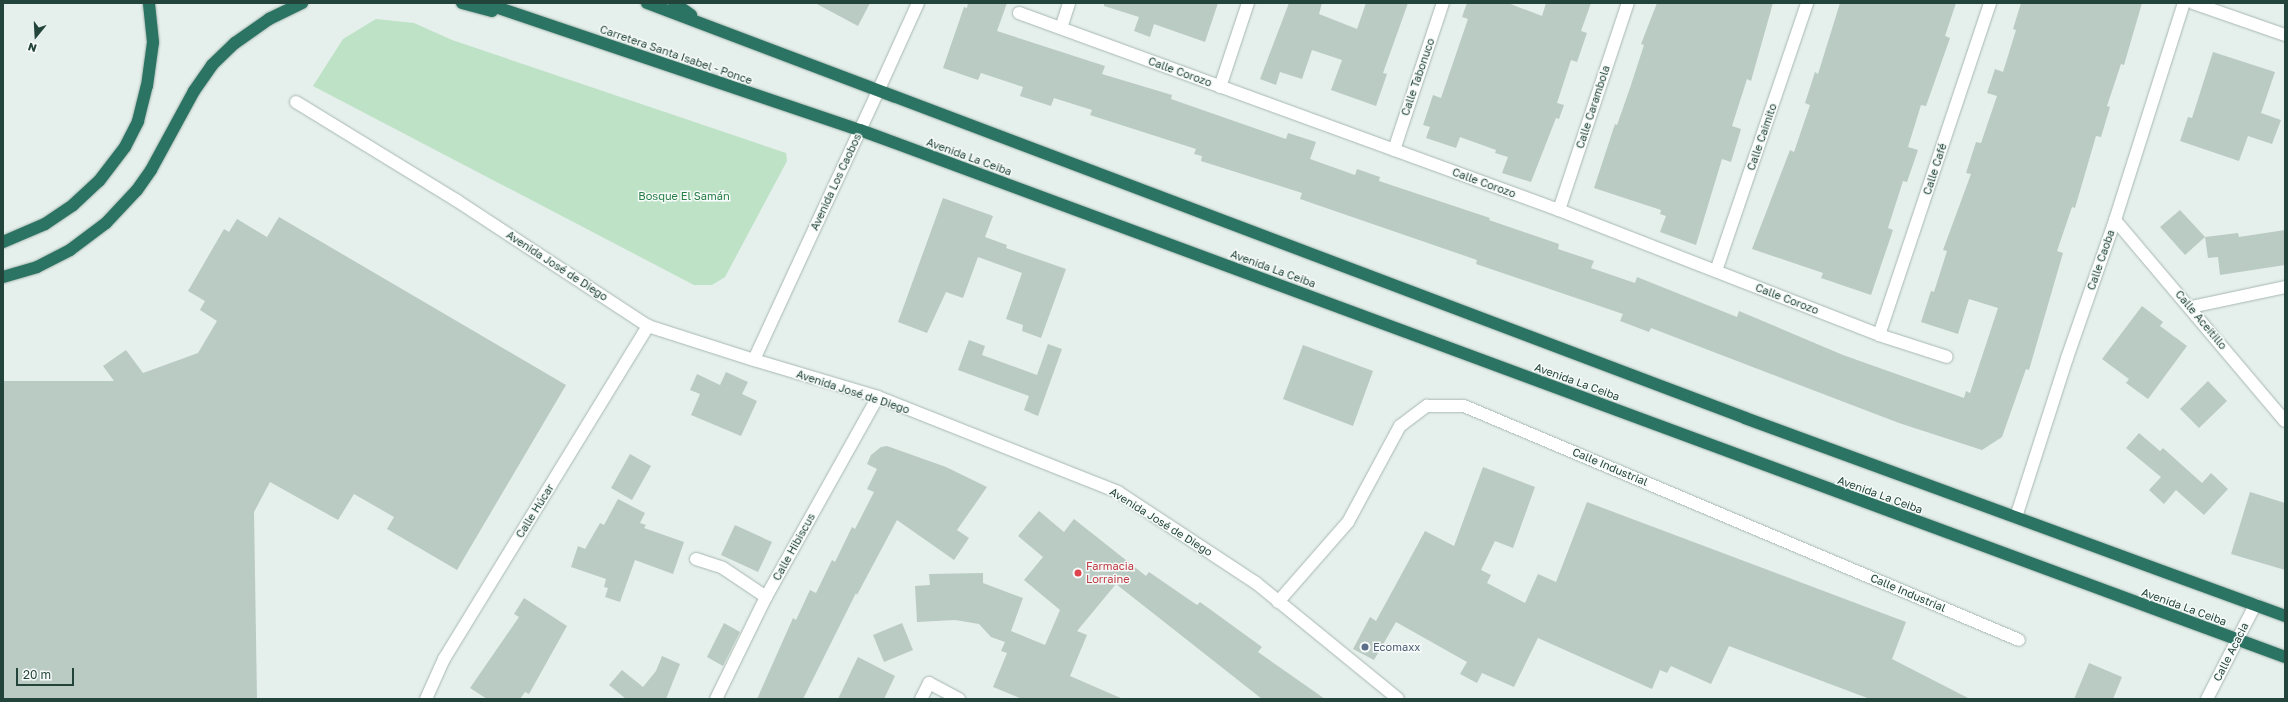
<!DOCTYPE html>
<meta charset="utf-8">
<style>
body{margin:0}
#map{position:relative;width:2288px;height:702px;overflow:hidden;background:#e5efeb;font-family:"Golos Text",sans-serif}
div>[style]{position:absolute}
.green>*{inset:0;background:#bde2c6}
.building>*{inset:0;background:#bacbc4}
.roads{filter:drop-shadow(0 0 1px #a7b8b2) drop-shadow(0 0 1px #a7b8b2)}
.street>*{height:12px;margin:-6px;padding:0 6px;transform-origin:6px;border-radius:6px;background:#fff}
.secondary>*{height:12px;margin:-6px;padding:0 6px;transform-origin:6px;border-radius:6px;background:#fff}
.highway>*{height:12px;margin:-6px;padding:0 6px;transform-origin:6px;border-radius:6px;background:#2b7362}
.dots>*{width:11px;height:11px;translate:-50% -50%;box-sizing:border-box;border:2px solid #f7fbf9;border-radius:50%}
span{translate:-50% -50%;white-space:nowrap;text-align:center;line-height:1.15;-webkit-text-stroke:3px #f7fbf9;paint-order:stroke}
.street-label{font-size:11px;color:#22443a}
.park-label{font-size:11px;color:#287f48}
.health-label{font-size:11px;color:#be3a42}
.left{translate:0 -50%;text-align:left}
.service-label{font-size:11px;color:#4e5e75}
.frame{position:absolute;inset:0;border:4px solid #22443a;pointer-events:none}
.north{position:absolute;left:16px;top:16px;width:40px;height:40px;-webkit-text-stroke:3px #f7fbf9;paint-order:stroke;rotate:198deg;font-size:11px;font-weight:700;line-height:16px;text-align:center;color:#22443a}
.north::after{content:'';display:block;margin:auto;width:14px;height:18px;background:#22443a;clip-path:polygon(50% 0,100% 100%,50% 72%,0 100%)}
.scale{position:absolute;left:16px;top:668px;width:58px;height:18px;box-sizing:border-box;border:2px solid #22443a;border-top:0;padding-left:5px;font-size:12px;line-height:14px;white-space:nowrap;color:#22443a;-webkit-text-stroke:3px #f7fbf9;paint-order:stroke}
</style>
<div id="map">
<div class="green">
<div style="clip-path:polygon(376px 19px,414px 23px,452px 40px,786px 153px,787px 161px,725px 277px,712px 285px,694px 285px,313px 86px,343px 39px)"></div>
</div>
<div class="building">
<div style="clip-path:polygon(815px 3px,870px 3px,858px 26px)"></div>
<div style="clip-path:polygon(968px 3px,1007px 3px,997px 31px,1105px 66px,1102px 74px,1172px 95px,1171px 99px,1286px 139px,1288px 133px,1316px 142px,1310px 159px,1355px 175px,1357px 169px,1380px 177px,1379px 181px,1490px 218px,1489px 220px,1559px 244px,1558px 249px,1594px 261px,1591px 268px,1635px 283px,1637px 277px,1737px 317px,1739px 311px,1843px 355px,1964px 398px,1966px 391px,1970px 393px,1998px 308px,1969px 299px,1958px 334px,1921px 322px,1931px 291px,1934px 292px,1947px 251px,1943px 250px,1971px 174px,1966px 173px,1976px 142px,1981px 143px,1997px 96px,1987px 93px,1995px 69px,2003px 72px,2016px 30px,2013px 29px,2021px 3px,2142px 3px,2124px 65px,2121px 64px,2107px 106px,2110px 107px,2101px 137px,2096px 136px,2075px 208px,2072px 207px,2057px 251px,2063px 253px,2029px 370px,2026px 369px,2002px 437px,1982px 450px,1899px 423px,1651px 328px,1649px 332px,1620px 321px,1623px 314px,1476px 264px,1477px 260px,1300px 199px,1302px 193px,1201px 161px,1202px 156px,1194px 154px,1196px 149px,1090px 115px,1092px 110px,1054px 98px,1051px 106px,1020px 96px,1023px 87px,981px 73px,978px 80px,943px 68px,964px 7px,967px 8px)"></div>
<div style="clip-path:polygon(1104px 3px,1218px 3px,1205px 42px,1154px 24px,1150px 37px,1134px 31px,1139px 17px,1104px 6px)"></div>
<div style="clip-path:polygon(1289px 3px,1322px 3px,1319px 14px,1357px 29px,1366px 3px,1408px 3px,1383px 73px,1387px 74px,1376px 106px,1331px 90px,1342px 60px,1312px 50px,1302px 79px,1280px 72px,1276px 85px,1260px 79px)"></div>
<div style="clip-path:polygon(1467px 3px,1508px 3px,1542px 16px,1546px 3px,1591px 3px,1581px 31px,1587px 33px,1577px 62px,1571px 60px,1557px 103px,1564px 105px,1559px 119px,1556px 118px,1531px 182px,1502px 173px,1508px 157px,1495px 153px,1496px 150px,1460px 137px,1456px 148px,1426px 138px,1430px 127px,1423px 125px,1433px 95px,1441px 98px,1468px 19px,1462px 17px)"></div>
<div style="clip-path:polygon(1657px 3px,1773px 3px,1751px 81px,1747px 79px,1732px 126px,1741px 129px,1731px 162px,1722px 159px,1696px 245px,1660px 232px,1666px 216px,1660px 214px,1661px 210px,1594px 188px,1615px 124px,1617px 125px,1630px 88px,1644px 45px,1641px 44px)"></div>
<div style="clip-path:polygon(1840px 3px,1956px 3px,1945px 36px,1950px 38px,1926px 106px,1921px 105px,1908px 147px,1918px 150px,1907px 182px,1903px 181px,1888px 228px,1893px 230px,1871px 295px,1821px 278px,1823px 273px,1752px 249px,1790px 150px,1794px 152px,1810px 105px,1805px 103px,1815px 72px,1818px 74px)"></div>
<div style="clip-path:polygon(2213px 52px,2275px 72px,2261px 113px,2281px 120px,2272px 144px,2248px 136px,2239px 161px,2180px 141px,2188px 117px,2192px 118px)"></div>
<div style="clip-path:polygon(943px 198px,993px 216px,985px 237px,1007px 245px,1006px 248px,1066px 269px,1041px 338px,1022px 331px,1023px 325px,1006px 319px,1022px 273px,978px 257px,963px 298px,946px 292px,927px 333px,898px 322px)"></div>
<div style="clip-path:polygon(2180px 210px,2205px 237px,2185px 255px,2160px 227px)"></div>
<div style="clip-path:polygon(279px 217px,566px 385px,457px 570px,387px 529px,394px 517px,354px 494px,338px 520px,270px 482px,254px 512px,257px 699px,3px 699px,3px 381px,114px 381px,103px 366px,126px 350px,143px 373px,198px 353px,217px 321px,200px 310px,205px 301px,188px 291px,224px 229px,229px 232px,237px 219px,267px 237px)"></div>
<div style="clip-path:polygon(2285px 230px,2285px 265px,2220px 275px,2218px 257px,2208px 258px,2205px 237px,2238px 233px,2239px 237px)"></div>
<div style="clip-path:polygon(2142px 306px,2163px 322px,2160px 326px,2187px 346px,2148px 399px,2126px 383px,2129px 379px,2102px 359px)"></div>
<div style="clip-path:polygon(969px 340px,985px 346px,982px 355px,1037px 375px,1048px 344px,1062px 349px,1038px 416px,1024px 410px,1029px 396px,958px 370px)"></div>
<div style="clip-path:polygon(1303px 345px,1373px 371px,1353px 426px,1283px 399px)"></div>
<div style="clip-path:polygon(726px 372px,748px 382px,742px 394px,757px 401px,741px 436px,691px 415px,700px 394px,690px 390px,697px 374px,720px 385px)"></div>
<div style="clip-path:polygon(2208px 381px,2227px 401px,2199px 428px,2180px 409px)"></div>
<div style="clip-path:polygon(2139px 433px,2160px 451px,2163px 448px,2202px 483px,2211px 473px,2228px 489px,2204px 515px,2176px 490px,2164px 504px,2149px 490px,2161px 477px,2126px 448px)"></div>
<div style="clip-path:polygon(887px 446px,946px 467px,987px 487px,957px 530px,969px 538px,954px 560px,897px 520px,857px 595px,856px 593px,803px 699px,757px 699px,793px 618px,796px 620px,810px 590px,816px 593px,832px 560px,835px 562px,852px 527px,855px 529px,874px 492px,867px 489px,877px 469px,867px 464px,871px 455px,881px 447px)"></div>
<div style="clip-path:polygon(630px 454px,651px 466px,632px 500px,611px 488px)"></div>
<div style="clip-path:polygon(1483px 467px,1535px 487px,1513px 548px,1495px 541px,1481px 570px,1491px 575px,1487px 583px,1525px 603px,1538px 574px,1556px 582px,1587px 502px,1906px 622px,1892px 659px,1970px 699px,1870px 699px,1729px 646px,1711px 684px,1671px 666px,1667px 673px,1660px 670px,1652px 689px,1538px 638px,1514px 687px,1482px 673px,1477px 683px,1460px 674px,1467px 662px,1396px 622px,1374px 660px,1353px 649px,1370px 617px,1376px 621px,1425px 531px,1454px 546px)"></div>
<div style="clip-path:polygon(2250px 492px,2285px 503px,2285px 570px,2231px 554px)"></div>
<div style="clip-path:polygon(618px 499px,645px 513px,640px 523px,646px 525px,644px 528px,684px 542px,673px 574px,635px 560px,620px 602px,605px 597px,608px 588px,604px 587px,606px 579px,571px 567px,578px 546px,585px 549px,600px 523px,604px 525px)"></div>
<div style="clip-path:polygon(1039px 511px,1064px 532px,1074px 519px,1146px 576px,1149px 572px,1197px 605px,1200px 602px,1262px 647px,1258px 652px,1325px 699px,1262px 699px,1116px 584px,1077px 631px,1087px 635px,1070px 676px,1123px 699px,1022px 699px,993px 687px,1007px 653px,1001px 651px,1005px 642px,991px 637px,979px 624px,955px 620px,917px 622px,915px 586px,930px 585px,929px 574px,983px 573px,983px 583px,1023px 598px,1011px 631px,1045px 645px,1060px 610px,1024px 580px,1043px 557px,1018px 536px)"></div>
<div style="clip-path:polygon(735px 525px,772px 542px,758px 572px,721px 555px)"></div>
<div style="clip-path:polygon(524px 598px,567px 626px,529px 694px,525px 692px,520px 699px,487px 699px,470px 688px,519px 617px,514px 614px)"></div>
<div style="clip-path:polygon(724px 623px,740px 632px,723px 666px,707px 657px)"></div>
<div style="clip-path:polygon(902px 623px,913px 650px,884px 662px,873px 635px)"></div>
<div style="clip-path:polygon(662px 656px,680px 664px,666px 699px,626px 699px,609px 685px,622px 670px,643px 687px,656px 671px)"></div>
<div style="clip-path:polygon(858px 657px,895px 676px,884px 699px,838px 699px)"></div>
<div style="clip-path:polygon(2089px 663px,2122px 677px,2113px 699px,2074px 699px)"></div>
</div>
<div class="roads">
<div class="street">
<div style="left:2193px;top:3px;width:97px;rotate:19.2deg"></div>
<div style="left:1019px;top:13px;width:575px;rotate:20.04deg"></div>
<div style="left:1559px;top:210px;width:344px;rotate:21.3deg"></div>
<div style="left:1879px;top:335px;width:71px;rotate:17.9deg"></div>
<div style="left:1061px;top:28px;width:26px;rotate:-72deg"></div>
<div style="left:1220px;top:87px;width:89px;rotate:-71.6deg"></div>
<div style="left:879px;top:89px;width:94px;rotate:-65.6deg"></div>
<div style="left:296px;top:102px;width:188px;rotate:31.5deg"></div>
<div style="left:456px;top:200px;width:230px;rotate:33.3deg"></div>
<div style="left:648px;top:326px;width:111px;rotate:17.8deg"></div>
<div style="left:1394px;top:150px;width:155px;rotate:-71.6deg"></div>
<div style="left:1559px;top:210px;width:218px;rotate:-71.6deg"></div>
<div style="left:2115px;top:220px;width:263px;rotate:49.8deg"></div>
<div style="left:1716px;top:271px;width:283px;rotate:-71.2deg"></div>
<div style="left:2191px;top:307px;width:96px;rotate:-12deg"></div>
<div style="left:1879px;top:335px;width:350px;rotate:-71.5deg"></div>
<div style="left:2016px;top:517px;width:167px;rotate:-72.2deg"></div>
<div style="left:2067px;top:358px;width:146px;rotate:-70.8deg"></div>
<div style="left:2115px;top:220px;width:228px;rotate:-72.4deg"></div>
<div style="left:696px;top:559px;width:28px;rotate:18deg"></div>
<div style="left:723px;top:568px;width:52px;rotate:34deg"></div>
<div style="left:1278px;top:602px;width:106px;rotate:-48.8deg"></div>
<div style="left:1348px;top:522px;width:109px;rotate:-61.6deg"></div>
<div style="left:1400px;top:426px;width:34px;rotate:-37deg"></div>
<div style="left:1427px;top:406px;width:37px"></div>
<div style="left:1464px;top:406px;width:602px;rotate:22.86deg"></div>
<div style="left:426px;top:699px;width:44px;rotate:-65.8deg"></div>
<div style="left:444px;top:659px;width:391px;rotate:-58.5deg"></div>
<div style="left:716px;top:699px;width:114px;rotate:-63.9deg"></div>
<div style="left:766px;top:597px;width:229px;rotate:-60.8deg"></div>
<div style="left:921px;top:699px;width:18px;rotate:-63deg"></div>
<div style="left:929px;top:683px;width:34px;rotate:28deg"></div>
<div style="left:2207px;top:699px;width:106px;rotate:-62.9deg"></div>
</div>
<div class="secondary">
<div style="left:879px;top:89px;width:298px;rotate:114.8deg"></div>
<div style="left:754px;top:360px;width:129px;rotate:16.6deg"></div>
<div style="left:878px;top:397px;width:258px;rotate:21.6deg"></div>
<div style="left:1118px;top:492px;width:165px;rotate:33.4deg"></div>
<div style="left:1256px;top:583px;width:183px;rotate:39.2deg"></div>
</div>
<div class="highway">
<div style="left:462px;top:3px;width:31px;rotate:15deg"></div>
<div style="left:484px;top:3px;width:397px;rotate:18.7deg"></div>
<div style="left:860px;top:130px;width:1519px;rotate:20.3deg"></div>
<div style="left:647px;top:3px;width:1174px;rotate:20.7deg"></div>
<div style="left:1745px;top:418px;width:575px;rotate:20.14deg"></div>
<div style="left:674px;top:3px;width:21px;rotate:35deg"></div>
<div style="left:3px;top:242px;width:46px;rotate:-23.2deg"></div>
<div style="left:45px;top:224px;width:34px;rotate:-34deg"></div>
<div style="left:73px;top:205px;width:35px;rotate:-43deg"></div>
<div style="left:99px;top:181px;width:43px;rotate:-52.6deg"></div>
<div style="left:125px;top:147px;width:29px;rotate:-63deg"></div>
<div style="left:138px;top:121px;width:36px;rotate:-76deg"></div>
<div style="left:147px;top:86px;width:44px;rotate:-82.2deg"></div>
<div style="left:153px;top:42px;width:39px;rotate:-96deg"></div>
<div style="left:3px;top:277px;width:35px;rotate:-16deg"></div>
<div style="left:37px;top:267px;width:37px;rotate:-27deg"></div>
<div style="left:70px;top:250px;width:45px;rotate:-36.9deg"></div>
<div style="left:106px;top:223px;width:45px;rotate:-46.8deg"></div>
<div style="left:137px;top:190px;width:24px;rotate:-55deg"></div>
<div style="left:151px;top:170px;width:90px;rotate:-61.4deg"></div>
<div style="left:194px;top:91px;width:32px;rotate:-55deg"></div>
<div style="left:212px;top:65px;width:32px;rotate:-44deg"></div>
<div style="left:235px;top:43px;width:42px;rotate:-35.2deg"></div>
<div style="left:269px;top:19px;width:37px;rotate:-26deg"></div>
</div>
</div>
<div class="dots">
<div style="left:1078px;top:573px;background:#e0444e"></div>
<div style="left:1365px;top:647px;background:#5c6f8a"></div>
</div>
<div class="street-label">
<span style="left:676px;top:55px;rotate:19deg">Carretera Santa Isabel - Ponce</span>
<span style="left:1180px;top:72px;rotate:20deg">Calle Corozo</span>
<span style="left:1418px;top:77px;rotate:-71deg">Calle Tabonuco</span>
<span style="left:1593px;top:107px;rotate:-72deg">Calle Carambola</span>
<span style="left:1762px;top:137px;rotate:-71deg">Calle Caimito</span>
<span style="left:969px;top:157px;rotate:20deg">Avenida La Ceiba</span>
<span style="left:1935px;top:169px;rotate:-72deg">Calle Café</span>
<span style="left:836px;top:182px;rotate:-65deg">Avenida Los Caobos</span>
<span style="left:1484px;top:183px;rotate:20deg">Calle Corozo</span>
<span style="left:2101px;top:260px;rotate:-71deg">Calle Caoba</span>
<span style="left:557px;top:266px;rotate:33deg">Avenida José de Diego</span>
<span style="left:1273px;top:269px;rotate:20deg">Avenida La Ceiba</span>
<span style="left:1787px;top:299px;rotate:21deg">Calle Corozo</span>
<span style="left:2201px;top:320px;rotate:50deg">Calle Aceitillo</span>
<span style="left:1577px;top:382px;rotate:20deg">Avenida La Ceiba</span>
<span style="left:853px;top:392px;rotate:18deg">Avenida José de Diego</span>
<span style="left:1610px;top:467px;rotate:23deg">Calle Industrial</span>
<span style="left:1880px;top:495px;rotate:20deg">Avenida La Ceiba</span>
<span style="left:535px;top:511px;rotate:-58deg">Calle Húcar</span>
<span style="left:1161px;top:522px;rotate:32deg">Avenida José de Diego</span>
<span style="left:794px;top:547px;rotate:-61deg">Calle Hibiscus</span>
<span style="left:1908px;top:593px;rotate:23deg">Calle Industrial</span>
<span style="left:2184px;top:607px;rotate:20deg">Avenida La Ceiba</span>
<span style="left:2231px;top:652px;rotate:-63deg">Calle Acacia</span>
</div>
<div class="park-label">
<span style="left:684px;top:196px">Bosque El Samán</span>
</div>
<div class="health-label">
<span class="left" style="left:1086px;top:573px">Farmacia<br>Lorraine</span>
</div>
<div class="service-label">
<span class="left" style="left:1373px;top:647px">Ecomaxx</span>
</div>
<div class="frame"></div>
<div class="north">N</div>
<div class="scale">20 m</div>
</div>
